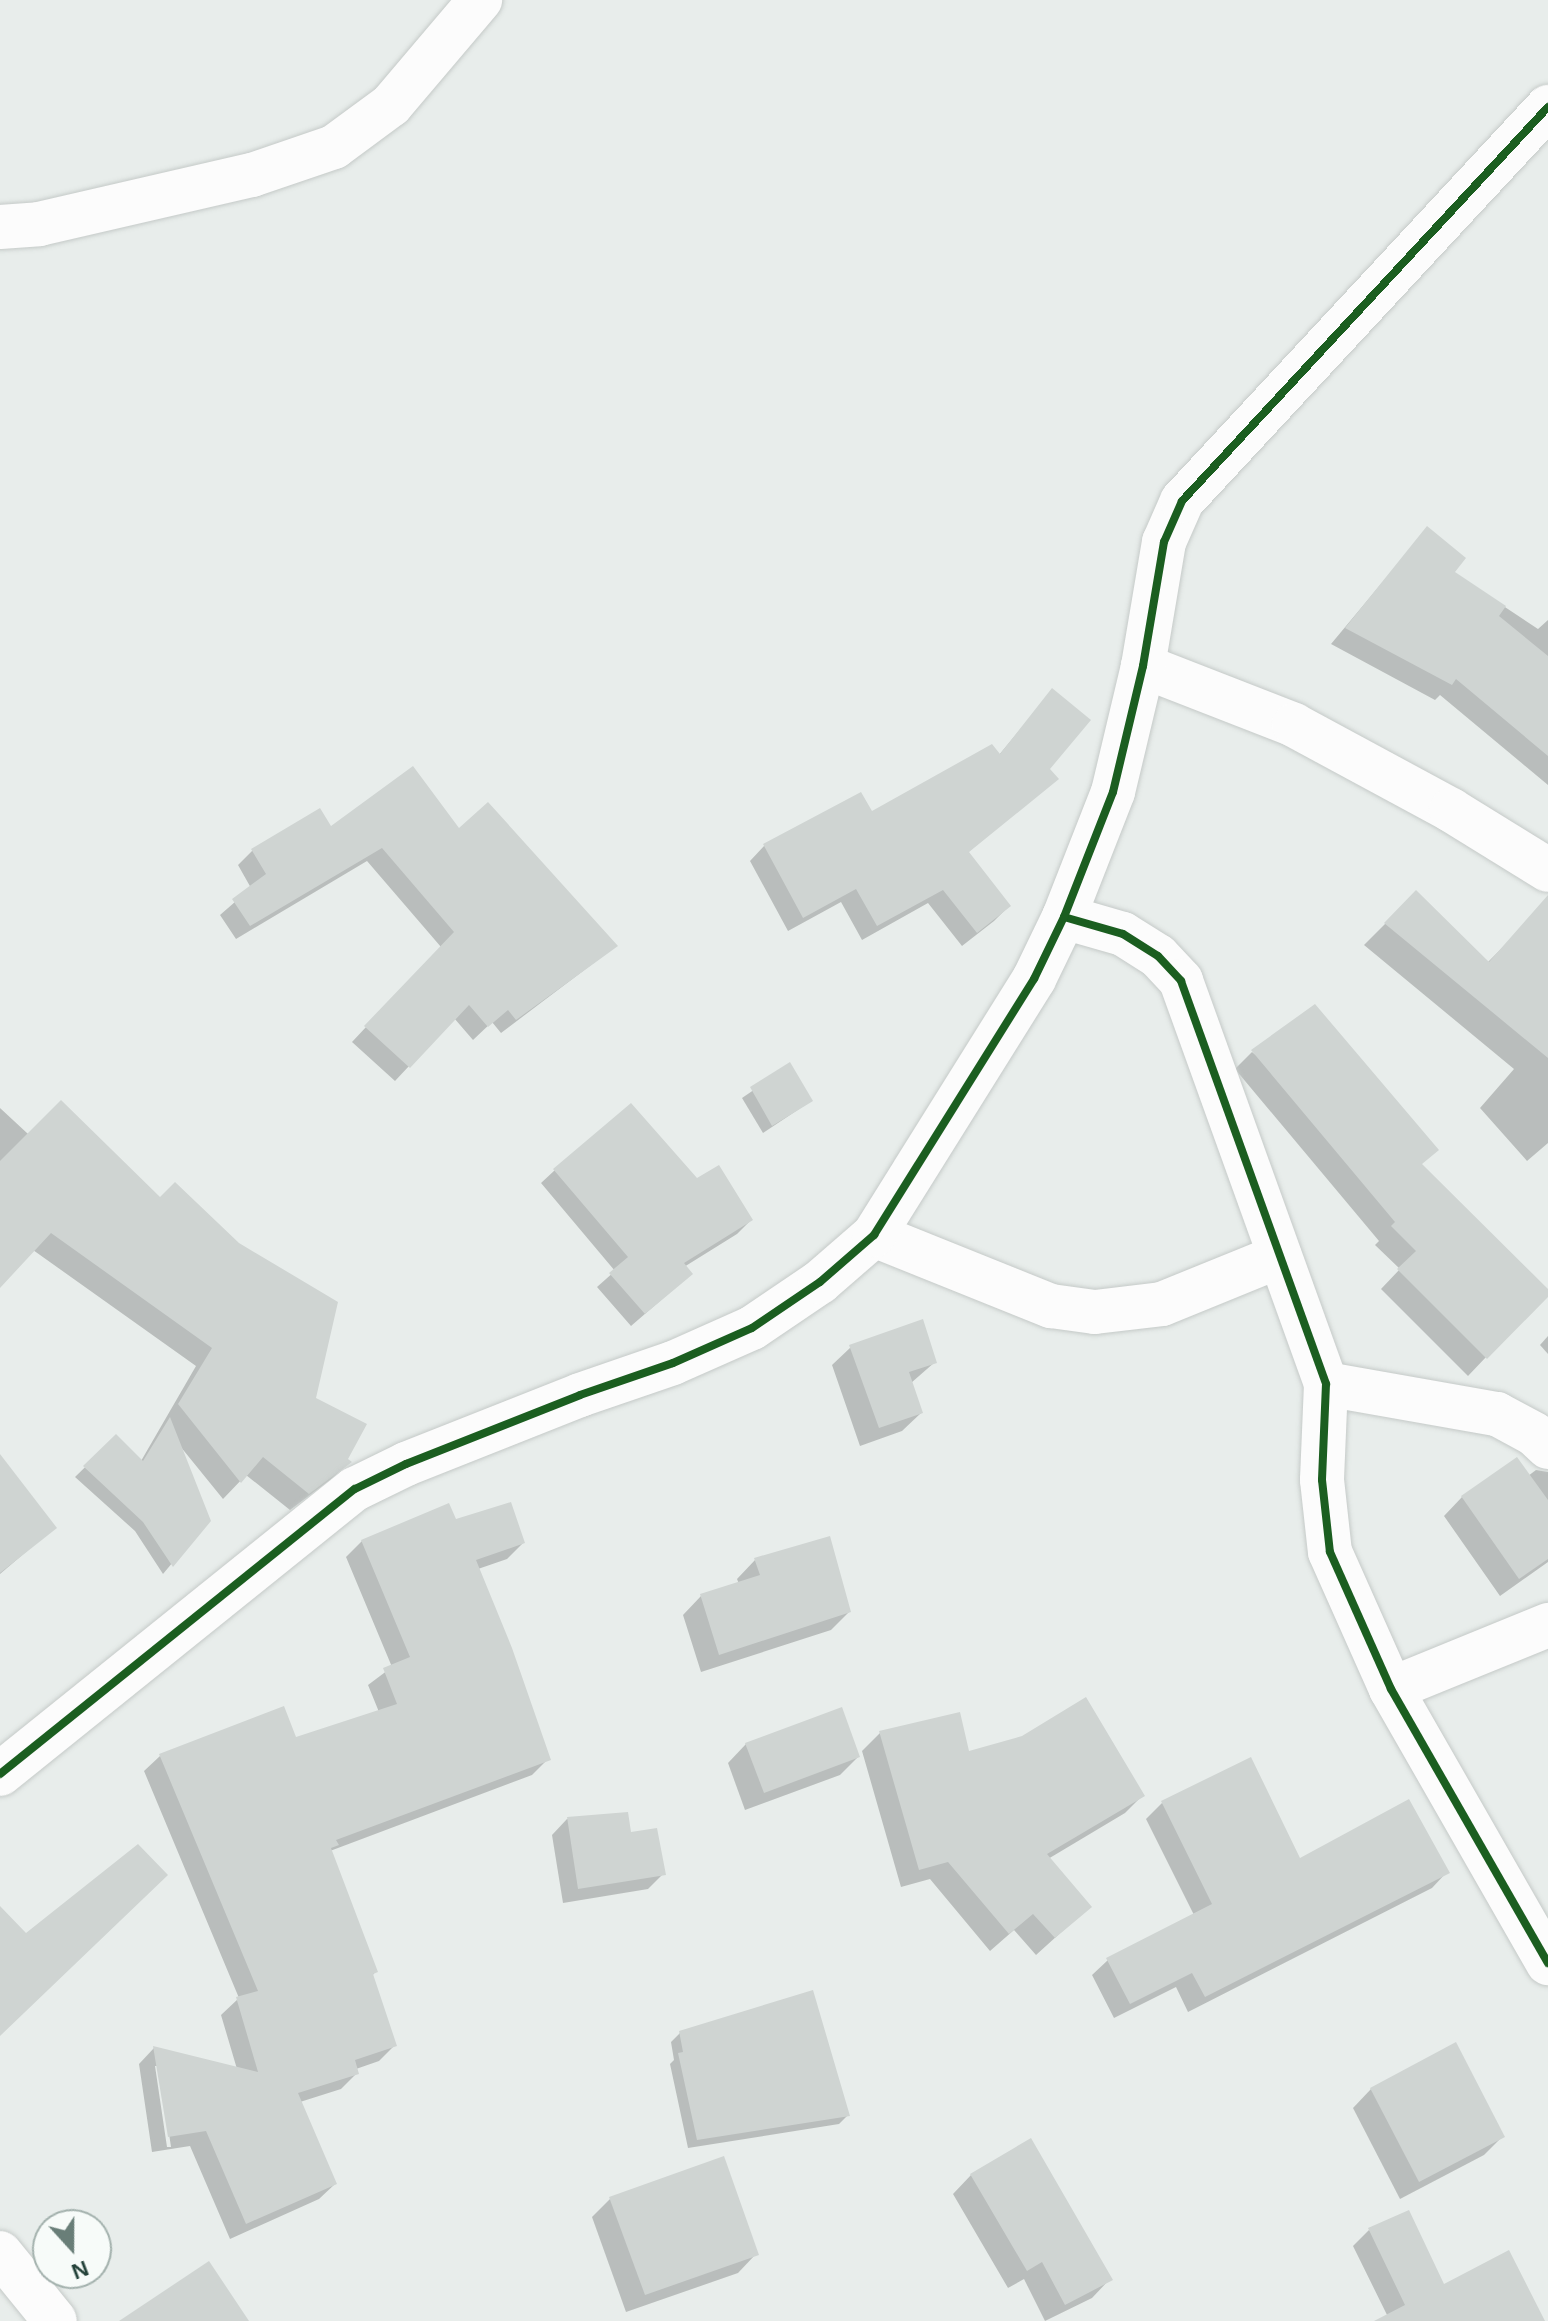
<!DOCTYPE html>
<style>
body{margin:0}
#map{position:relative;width:1548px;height:2321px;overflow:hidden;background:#e8edeb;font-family:Helvetica,sans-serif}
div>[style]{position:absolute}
.shadow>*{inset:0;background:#0003}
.building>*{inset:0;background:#cfd4d2}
.roads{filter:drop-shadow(0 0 2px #c5cac8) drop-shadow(0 0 2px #c5cac8)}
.minor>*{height:44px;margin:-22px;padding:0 22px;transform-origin:22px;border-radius:22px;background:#fcfcfc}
.cycleway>*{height:8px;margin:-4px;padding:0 4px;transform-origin:4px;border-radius:4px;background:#1b5e20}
span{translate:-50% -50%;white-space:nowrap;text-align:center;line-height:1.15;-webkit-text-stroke:7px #f7fbf9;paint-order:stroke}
.north{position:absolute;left:32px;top:2209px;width:80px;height:80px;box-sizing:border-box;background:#f7fbf9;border:2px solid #a3b1ad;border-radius:50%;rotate:159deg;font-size:22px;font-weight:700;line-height:32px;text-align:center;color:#24423a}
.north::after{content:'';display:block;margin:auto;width:28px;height:36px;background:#697e78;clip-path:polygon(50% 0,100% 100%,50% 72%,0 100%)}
</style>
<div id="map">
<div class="shadow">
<div style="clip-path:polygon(1427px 529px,1452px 572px,1538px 629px,1548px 620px,1548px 785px,1440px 695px,1435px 700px,1331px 644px)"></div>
<div style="clip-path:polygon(1052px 691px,1048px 769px,1056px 779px,967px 853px,1009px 906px,994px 921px,962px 946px,928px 903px,862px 940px,841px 902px,788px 931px,750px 861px,764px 846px,871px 814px,999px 755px)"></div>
<div style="clip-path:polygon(330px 829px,459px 831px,616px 946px,501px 1033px,492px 1022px,473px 1040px,454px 1018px,395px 1081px,352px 1042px,441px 947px,367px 861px,236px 939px,220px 915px,251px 888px,238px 865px,252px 851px)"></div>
<div style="clip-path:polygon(1416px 893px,1487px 963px,1508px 942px,1548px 976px,1548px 1143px,1527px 1161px,1480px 1108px,1514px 1069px,1364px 945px)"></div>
<div style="clip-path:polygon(1252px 1052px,1548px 1292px,1468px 1376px,1381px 1289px,1400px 1269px,1375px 1245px,1379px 1241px,1235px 1069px)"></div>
<div style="clip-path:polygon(790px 1065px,811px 1101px,763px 1133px,742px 1098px)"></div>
<div style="clip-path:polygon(0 1108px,314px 1399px,349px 1462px,331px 1479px,290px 1510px,246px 1475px,223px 1499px,180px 1446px,208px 1520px,163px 1574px,135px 1531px,75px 1477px,116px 1437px,141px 1461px,196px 1366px,33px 1250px,0 1285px)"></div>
<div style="clip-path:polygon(555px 1170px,751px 1220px,737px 1234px,684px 1267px,676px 1287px,631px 1326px,597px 1287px,615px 1271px,541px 1183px)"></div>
<div style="clip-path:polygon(1548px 1336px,1548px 1354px,1540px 1345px)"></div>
<div style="clip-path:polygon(851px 1347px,935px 1362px,911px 1383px,921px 1413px,902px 1431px,860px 1446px,832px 1365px)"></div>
<div style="clip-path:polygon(0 1457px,55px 1527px,0 1574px)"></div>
<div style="clip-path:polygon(1536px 1470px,1548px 1472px,1548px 1562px,1500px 1596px,1444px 1516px,1462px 1497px,1528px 1476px)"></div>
<div style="clip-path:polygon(evenodd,455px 1521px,523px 1543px,507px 1559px,478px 1569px,548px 1759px,532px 1775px,330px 1851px,376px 1971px,372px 1976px,395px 2045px,379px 2061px,356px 2069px,357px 2073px,341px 2089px,300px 2102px,335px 2184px,319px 2199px,230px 2239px,190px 2146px,152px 2152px,139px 2064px,154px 2048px,237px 2069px,221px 2015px,239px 1998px,144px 1771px,160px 1756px,295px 1740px,379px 1712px,368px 1685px,392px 1667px,346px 1557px,362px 1541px,455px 1521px,155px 2066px,159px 2066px,171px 2147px,167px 2147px,155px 2066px)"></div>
<div style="clip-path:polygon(755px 1560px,849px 1612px,831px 1630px,701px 1672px,683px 1615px,701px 1596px,739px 1584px,737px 1579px)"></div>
<div style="clip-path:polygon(880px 1733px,1143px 1795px,1125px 1813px,1048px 1859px,1089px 1907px,1036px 1955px,1014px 1930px,990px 1951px,930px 1879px,901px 1887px,862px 1751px)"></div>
<div style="clip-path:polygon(746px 1744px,858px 1757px,840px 1775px,745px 1810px,728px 1763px)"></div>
<div style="clip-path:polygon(1162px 1803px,1299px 1861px,1447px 1872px,1432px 1888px,1188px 2012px,1176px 1987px,1114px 2018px,1092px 1975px,1108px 1960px,1194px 1915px,1146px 1819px)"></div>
<div style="clip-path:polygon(567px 1819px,629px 1834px,663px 1874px,648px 1889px,563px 1903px,552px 1835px)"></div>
<div style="clip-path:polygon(680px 2033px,848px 2115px,839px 2124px,688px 2148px,670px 2064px,674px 2060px,671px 2042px)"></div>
<div style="clip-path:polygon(1371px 2089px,1503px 2136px,1484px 2155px,1400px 2199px,1353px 2108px)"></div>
<div style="clip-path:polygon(971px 2175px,1110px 2279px,1092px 2298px,1045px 2321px,1024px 2279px,1008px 2288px,953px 2194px)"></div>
<div style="clip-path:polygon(610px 2199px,756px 2254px,738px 2273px,626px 2312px,592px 2217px)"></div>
<div style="clip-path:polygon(1369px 2230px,1443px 2287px,1542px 2321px,1390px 2321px,1353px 2246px)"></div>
</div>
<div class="building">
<div style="clip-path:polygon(1427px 526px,1466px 558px,1455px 572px,1506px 606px,1499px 616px,1548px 656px,1548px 756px,1456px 679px,1452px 685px,1345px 628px)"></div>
<div style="clip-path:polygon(1052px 688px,1091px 720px,1050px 769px,1059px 779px,969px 852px,1011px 906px,977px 933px,943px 890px,877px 926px,856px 889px,803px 918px,763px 844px,861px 792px,872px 811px,992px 744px,1000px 754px)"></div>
<div style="clip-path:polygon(413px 766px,459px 828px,488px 802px,618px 946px,516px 1020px,508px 1010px,488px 1027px,469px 1005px,410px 1068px,364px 1026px,454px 932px,382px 848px,250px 926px,232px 899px,266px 874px,251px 849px,320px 808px,331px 826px)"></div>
<div style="clip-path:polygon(1416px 890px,1489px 962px,1548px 895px,1548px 1058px,1384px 923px)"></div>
<div style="clip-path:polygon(1315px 1004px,1439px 1150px,1422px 1164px,1548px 1289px,1548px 1297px,1487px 1359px,1397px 1269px,1416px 1251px,1391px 1226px,1395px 1222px,1251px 1050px)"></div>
<div style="clip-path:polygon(790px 1062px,813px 1101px,772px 1126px,750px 1087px)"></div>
<div style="clip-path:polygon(61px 1100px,160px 1197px,175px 1182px,239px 1243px,338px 1302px,316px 1398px,367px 1424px,348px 1459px,352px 1462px,309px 1494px,263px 1457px,241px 1483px,178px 1404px,212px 1348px,51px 1233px,0 1288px,0 1161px)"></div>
<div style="clip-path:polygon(631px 1103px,697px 1178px,719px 1165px,753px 1220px,684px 1263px,693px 1274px,645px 1314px,609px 1273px,628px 1257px,553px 1169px)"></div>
<div style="clip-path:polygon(923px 1319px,937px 1363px,909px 1372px,923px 1413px,879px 1428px,849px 1345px)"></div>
<div style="clip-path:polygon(170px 1417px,211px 1521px,173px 1567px,143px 1522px,83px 1466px,116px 1434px,143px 1461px)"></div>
<div style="clip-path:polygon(0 1454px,57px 1528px,0 1573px)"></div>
<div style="clip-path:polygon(1517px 1457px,1548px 1500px,1548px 1559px,1519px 1579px,1461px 1496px)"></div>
<div style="clip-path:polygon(511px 1502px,525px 1543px,476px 1560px,512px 1648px,551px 1760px,336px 1840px,339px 1845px,331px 1848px,378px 1972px,373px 1974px,397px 2046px,355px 2060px,359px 2074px,298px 2093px,337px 2184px,246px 2224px,206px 2131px,168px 2137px,153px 2046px,258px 2072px,236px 1997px,258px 1991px,159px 1754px,284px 1706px,296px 1737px,397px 1704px,383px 1668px,410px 1657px,361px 1540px,449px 1503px,456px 1519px)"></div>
<div style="clip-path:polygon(830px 1536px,851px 1612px,719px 1655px,700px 1594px,760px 1575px,754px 1558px)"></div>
<div style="clip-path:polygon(1086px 1697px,1145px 1796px,1047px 1854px,1092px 1907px,1055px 1938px,1033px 1914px,1009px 1934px,948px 1862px,919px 1870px,879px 1731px,960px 1712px,969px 1751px,1022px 1736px)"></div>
<div style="clip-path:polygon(842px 1707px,860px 1757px,764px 1793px,745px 1743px)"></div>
<div style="clip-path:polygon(1251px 1757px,1300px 1858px,1409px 1799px,1450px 1873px,1205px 1997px,1192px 1973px,1130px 2004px,1106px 1958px,1212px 1904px,1161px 1801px)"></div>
<div style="clip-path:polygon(628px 1812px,631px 1832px,657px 1828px,666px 1875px,578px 1889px,567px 1817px)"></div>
<div style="clip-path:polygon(138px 1844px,168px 1875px,0 2036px,0 1906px,26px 1933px)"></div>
<div style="clip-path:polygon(813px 1990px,850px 2116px,697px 2140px,678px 2053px,683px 2052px,679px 2031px)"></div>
<div style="clip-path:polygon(1456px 2042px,1505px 2137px,1419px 2182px,1370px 2088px)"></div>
<div style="clip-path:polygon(1031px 2138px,1113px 2280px,1065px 2305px,1042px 2262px,1027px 2271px,970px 2174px)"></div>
<div style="clip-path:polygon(724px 2156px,759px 2255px,645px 2295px,609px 2197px)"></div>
<div style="clip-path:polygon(1409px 2210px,1444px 2284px,1509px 2250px,1545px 2321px,1374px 2321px,1405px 2305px,1368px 2228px)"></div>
<div style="clip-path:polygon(209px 2261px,249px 2321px,119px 2321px)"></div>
</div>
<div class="roads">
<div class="minor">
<div style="left:0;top:227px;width:39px;rotate:-4deg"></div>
<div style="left:39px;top:224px;width:219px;rotate:-13deg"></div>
<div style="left:252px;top:175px;width:87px;rotate:-18.9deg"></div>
<div style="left:334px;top:147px;width:71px;rotate:-36.4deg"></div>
<div style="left:391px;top:105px;width:138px;rotate:-49.7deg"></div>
<div style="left:1143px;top:666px;width:162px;rotate:21.3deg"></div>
<div style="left:1294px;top:725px;width:179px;rotate:28.4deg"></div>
<div style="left:1451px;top:810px;width:114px;rotate:31.7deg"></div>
<div style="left:1064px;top:917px;width:61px;rotate:16.1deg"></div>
<div style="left:1123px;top:934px;width:41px;rotate:32.2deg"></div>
<div style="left:1158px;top:956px;width:34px;rotate:47deg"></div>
<div style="left:1181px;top:981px;width:428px;rotate:70.2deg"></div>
<div style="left:1326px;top:1384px;width:96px;rotate:92.4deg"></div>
<div style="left:1322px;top:1480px;width:72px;rotate:83.7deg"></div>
<div style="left:1330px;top:1552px;width:150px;rotate:66deg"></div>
<div style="left:1391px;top:1689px;width:316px;rotate:60.2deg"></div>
<div style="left:874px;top:1235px;width:191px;rotate:21.9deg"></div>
<div style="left:1051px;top:1306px;width:44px;rotate:7.8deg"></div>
<div style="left:1095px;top:1312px;width:67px;rotate:-6.8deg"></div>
<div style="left:1162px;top:1304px;width:127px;rotate:-22.1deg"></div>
<div style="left:1326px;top:1384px;width:174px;rotate:10deg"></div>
<div style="left:1497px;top:1414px;width:42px;rotate:28.4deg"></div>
<div style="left:1534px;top:1434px;width:19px;rotate:43deg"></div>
<div style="left:1391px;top:1689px;width:170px;rotate:-22.2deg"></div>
<div style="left:0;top:1774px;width:455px;rotate:-38.8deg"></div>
<div style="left:355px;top:1489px;width:57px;rotate:-26.1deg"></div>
<div style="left:406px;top:1464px;width:187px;rotate:-21.6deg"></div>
<div style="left:580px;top:1395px;width:98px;rotate:-19deg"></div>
<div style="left:673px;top:1363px;width:86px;rotate:-23.9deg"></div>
<div style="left:752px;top:1328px;width:82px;rotate:-34.1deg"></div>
<div style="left:820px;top:1282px;width:72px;rotate:-41deg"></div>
<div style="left:874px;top:1235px;width:302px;rotate:-58deg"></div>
<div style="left:1034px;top:979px;width:69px;rotate:-64.2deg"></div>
<div style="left:1064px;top:917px;width:134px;rotate:-68.6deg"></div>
<div style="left:1113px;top:792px;width:130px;rotate:-76.6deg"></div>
<div style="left:1143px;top:666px;width:126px;rotate:-80.4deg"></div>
<div style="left:1164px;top:542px;width:45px;rotate:-66.3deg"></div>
<div style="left:1182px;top:501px;width:538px;rotate:-47.11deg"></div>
<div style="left:0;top:2253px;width:87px;rotate:51deg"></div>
</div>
</div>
<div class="cycleway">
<div style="left:1064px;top:917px;width:61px;rotate:16.1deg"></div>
<div style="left:1123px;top:934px;width:41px;rotate:32.2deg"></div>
<div style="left:1158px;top:956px;width:34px;rotate:47deg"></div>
<div style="left:1181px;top:981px;width:428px;rotate:70.2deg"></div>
<div style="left:1326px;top:1384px;width:96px;rotate:92.4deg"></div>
<div style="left:1322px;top:1480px;width:72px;rotate:83.7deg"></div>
<div style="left:1330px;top:1552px;width:150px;rotate:66deg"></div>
<div style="left:1391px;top:1689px;width:316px;rotate:60.2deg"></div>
<div style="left:0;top:1774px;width:455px;rotate:-38.8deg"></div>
<div style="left:355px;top:1489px;width:57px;rotate:-26.1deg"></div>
<div style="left:406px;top:1464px;width:187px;rotate:-21.6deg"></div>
<div style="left:580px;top:1395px;width:98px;rotate:-19deg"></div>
<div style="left:673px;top:1363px;width:86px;rotate:-23.9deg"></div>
<div style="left:752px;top:1328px;width:82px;rotate:-34.1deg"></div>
<div style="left:820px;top:1282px;width:72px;rotate:-41deg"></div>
<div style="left:874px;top:1235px;width:302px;rotate:-58deg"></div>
<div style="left:1034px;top:979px;width:69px;rotate:-64.2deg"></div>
<div style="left:1064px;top:917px;width:134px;rotate:-68.6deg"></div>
<div style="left:1113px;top:792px;width:130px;rotate:-76.6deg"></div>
<div style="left:1143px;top:666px;width:126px;rotate:-80.4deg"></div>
<div style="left:1164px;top:542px;width:45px;rotate:-66.3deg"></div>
<div style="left:1182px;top:501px;width:538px;rotate:-47.11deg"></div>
</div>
<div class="north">N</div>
</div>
